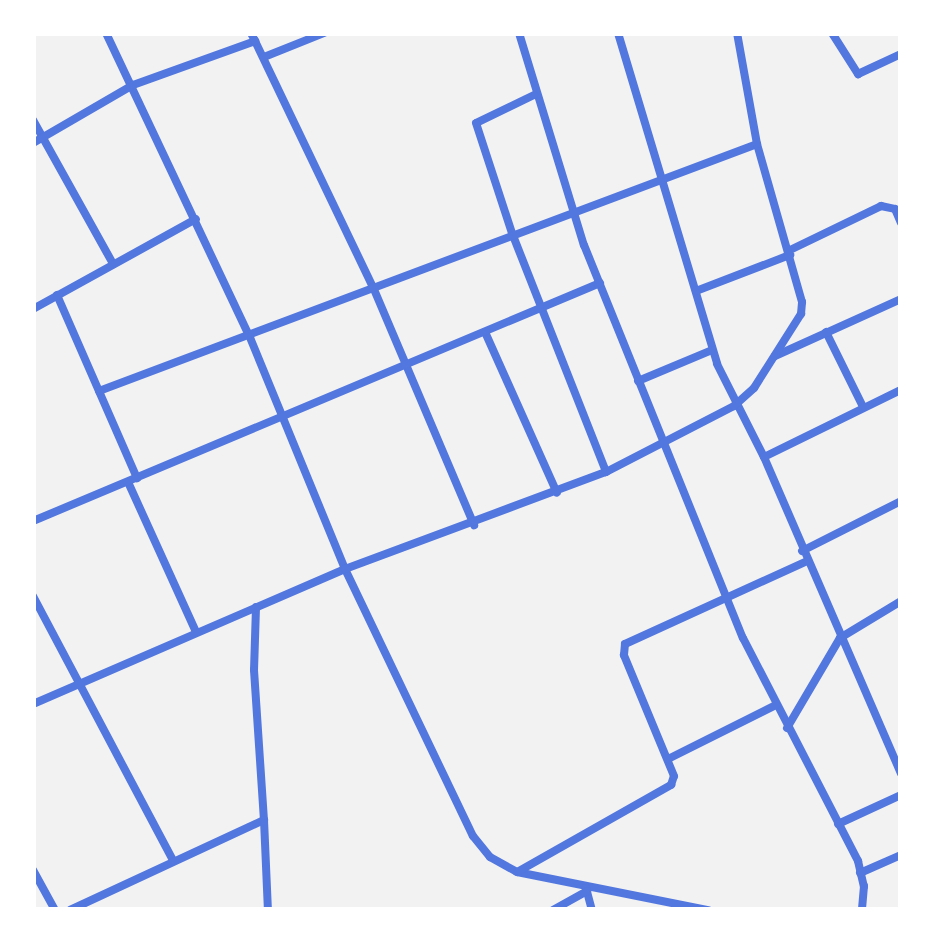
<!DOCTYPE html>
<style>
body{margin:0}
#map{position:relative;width:934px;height:943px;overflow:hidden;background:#f2f2f2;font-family:"Archivo Narrow",sans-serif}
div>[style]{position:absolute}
.minor>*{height:8px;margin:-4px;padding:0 4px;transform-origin:4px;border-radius:4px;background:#5277de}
span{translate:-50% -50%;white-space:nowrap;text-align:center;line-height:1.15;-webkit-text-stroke:9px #fff;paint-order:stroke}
.frame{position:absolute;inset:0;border:36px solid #fff;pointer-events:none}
</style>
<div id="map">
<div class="minor">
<div style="left:106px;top:33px;width:334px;rotate:64.7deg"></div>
<div style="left:249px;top:335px;width:253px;rotate:67.7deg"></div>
<div style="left:345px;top:569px;width:296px;rotate:64.4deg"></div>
<div style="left:473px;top:836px;width:27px;rotate:51deg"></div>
<div style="left:490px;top:857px;width:31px;rotate:29deg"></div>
<div style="left:517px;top:872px;width:195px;rotate:11.3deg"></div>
<div style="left:519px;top:33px;width:222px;rotate:73deg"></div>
<div style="left:584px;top:245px;width:424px;rotate:68deg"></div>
<div style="left:743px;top:638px;width:251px;rotate:62.7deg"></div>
<div style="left:858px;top:861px;width:26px;rotate:77deg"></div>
<div style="left:864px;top:886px;width:24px;rotate:95deg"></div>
<div style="left:618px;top:33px;width:345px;rotate:73.3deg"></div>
<div style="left:717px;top:364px;width:104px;rotate:63.2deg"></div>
<div style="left:764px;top:457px;width:345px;rotate:66.6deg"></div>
<div style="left:832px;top:33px;width:49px;rotate:57.6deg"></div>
<div style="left:858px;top:74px;width:47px;rotate:-24.9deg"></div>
<div style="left:255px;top:41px;width:273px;rotate:64.4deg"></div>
<div style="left:373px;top:287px;width:259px;rotate:67deg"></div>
<div style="left:264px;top:57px;width:65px;rotate:-21.8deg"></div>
<div style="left:534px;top:95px;width:64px;rotate:154.2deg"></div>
<div style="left:476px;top:123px;width:116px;rotate:71.9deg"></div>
<div style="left:512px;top:233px;width:257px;rotate:68.5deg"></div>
<div style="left:33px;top:120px;width:165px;rotate:60.9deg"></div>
<div style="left:33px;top:143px;width:116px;rotate:-30.1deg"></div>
<div style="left:133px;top:85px;width:130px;rotate:-19.8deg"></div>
<div style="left:255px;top:41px;width:9px;rotate:-117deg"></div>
<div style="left:790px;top:250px;width:101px;rotate:-25.8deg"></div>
<div style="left:881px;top:206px;width:14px;rotate:12deg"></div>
<div style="left:895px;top:209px;width:15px;rotate:67deg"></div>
<div style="left:696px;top:291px;width:101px;rotate:-21deg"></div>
<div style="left:57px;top:295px;width:200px;rotate:66.4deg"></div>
<div style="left:33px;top:309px;width:186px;rotate:-28.9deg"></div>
<div style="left:485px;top:332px;width:176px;rotate:65.9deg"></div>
<div style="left:826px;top:332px;width:84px;rotate:63.7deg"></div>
<div style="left:775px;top:356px;width:138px;rotate:-24.3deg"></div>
<div style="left:638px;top:381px;width:80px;rotate:-22.7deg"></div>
<div style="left:99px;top:391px;width:703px;rotate:-20.58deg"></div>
<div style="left:764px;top:457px;width:153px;rotate:-26.1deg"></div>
<div style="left:128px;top:482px;width:165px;rotate:65.6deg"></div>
<div style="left:33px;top:521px;width:615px;rotate:-22.77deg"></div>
<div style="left:802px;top:551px;width:111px;rotate:-26.8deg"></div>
<div style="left:33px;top:596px;width:299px;rotate:62.1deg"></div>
<div style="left:256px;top:607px;width:63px;rotate:91.8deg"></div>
<div style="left:254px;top:670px;width:150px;rotate:86.2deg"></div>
<div style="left:33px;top:704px;width:340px;rotate:-23.4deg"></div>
<div style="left:345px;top:569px;width:278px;rotate:-20.4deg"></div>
<div style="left:606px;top:472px;width:144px;rotate:-27.3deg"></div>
<div style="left:734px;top:406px;width:27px;rotate:-42deg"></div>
<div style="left:754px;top:388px;width:88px;rotate:-57.6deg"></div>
<div style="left:801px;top:314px;width:12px;rotate:-85deg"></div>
<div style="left:802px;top:302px;width:164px;rotate:-105.9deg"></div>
<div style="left:757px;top:144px;width:113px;rotate:-100.2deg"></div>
<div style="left:787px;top:728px;width:104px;rotate:-59.5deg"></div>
<div style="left:840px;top:638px;width:71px;rotate:-31.2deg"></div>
<div style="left:668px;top:759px;width:121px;rotate:-26.6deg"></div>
<div style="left:838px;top:824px;width:69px;rotate:-24.7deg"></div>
<div style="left:33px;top:870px;width:46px;rotate:61.2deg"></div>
<div style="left:519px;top:871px;width:175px;rotate:-29.5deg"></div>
<div style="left:671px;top:785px;width:9px;rotate:-72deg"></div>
<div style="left:674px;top:776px;width:131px;rotate:-112.5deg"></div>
<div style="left:624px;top:655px;width:11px;rotate:-85deg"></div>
<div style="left:625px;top:644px;width:200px;rotate:-24.5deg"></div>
<div style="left:860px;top:873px;width:45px;rotate:-23.7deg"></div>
<div style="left:586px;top:888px;width:23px;rotate:75deg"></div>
<div style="left:70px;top:910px;width:214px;rotate:-24.9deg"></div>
<div style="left:264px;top:820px;width:90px;rotate:87.5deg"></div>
<div style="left:553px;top:910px;width:39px;rotate:-29deg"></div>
</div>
<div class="frame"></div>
</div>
